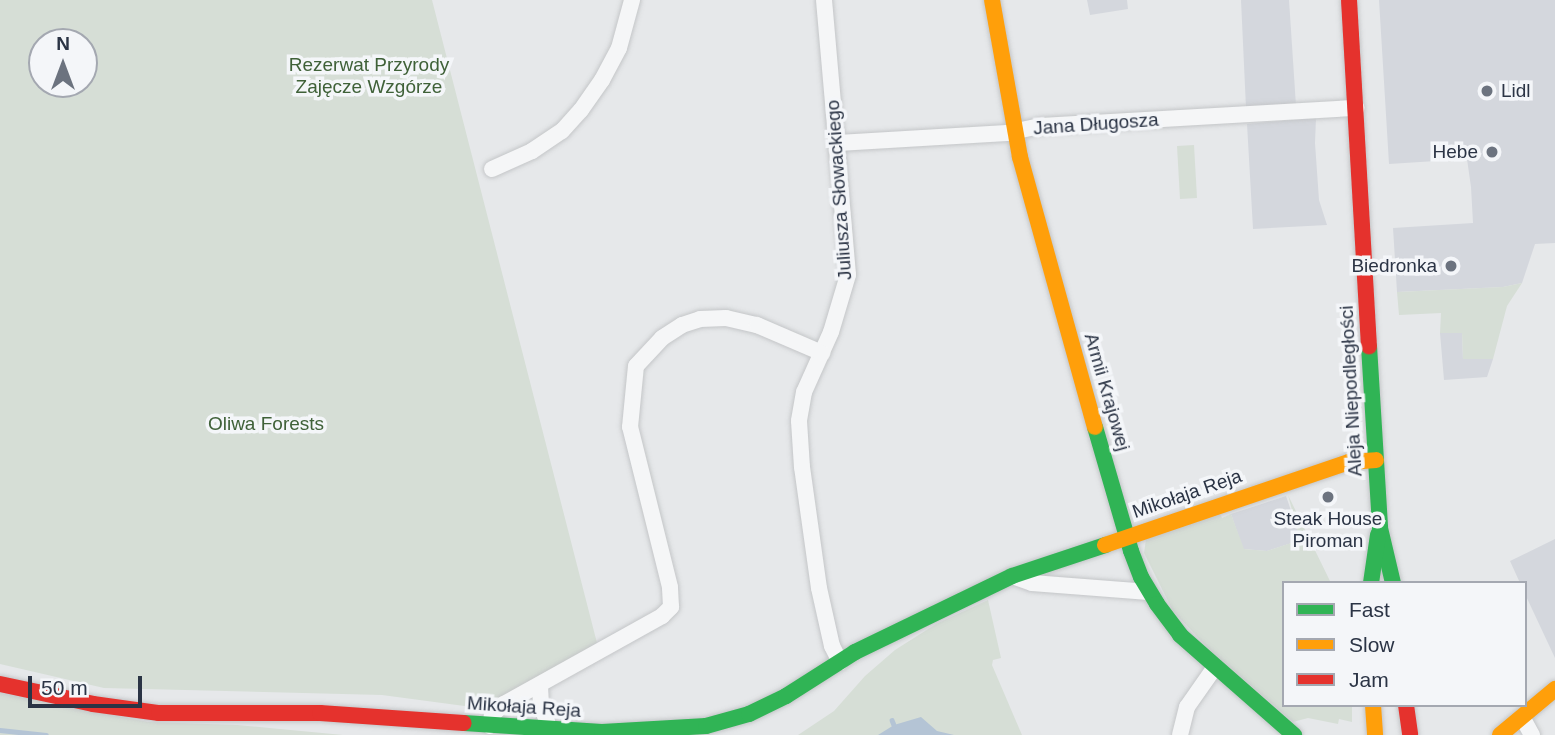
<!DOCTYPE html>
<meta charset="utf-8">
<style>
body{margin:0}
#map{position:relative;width:1555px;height:735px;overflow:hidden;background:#e6e8ea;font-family:Arial,sans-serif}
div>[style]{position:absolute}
.built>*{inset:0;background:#d4d7dd}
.green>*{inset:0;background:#d6ded6}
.water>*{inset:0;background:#b4c4d5}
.stream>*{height:4.5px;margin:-2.25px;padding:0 2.25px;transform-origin:2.25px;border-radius:2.25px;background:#b4c4d5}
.roads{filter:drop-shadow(0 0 2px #c4c6c8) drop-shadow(0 0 2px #c4c6c8)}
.street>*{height:16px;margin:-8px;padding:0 8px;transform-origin:8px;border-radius:8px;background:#f5f6f7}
.fast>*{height:16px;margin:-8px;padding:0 8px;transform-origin:8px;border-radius:8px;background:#30b455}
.slow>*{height:16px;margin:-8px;padding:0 8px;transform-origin:8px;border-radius:8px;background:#ff9f0a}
.jam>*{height:16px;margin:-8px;padding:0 8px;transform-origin:8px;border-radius:8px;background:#e5322d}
.dots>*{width:19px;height:19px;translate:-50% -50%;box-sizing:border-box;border:4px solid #f4f6f9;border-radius:50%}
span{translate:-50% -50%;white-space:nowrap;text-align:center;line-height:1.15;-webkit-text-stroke:7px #f4f6f9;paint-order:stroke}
.park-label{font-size:19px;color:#3f6138}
.poi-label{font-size:19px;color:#2b3445}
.left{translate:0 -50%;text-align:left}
.right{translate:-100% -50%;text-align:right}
.street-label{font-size:19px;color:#2b3445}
.legend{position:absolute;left:1282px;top:581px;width:245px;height:126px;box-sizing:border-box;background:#f4f6f9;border:2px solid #a4a8b1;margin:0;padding:9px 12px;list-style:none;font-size:21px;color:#2b3445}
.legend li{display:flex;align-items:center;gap:14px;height:35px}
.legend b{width:35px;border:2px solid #a4a8b1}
.north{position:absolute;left:28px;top:28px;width:70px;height:70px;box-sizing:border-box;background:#f4f6f9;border:2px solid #a4a8b1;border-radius:50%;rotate:0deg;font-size:19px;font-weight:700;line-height:28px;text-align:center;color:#2b3445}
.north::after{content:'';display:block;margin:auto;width:24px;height:32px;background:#6c737f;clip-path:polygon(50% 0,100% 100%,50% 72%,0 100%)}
.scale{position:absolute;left:28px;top:676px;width:114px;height:32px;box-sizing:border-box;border:4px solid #2b3445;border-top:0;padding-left:9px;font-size:21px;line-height:24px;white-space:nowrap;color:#2b3445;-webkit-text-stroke:5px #f4f6f9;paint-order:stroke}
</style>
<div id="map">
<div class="built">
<div style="clip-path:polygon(1087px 0,1127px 0,1128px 9px,1090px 15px)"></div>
<div style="clip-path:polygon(1241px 0,1289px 0,1296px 106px,1246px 108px)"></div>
<div style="clip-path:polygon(1379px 0,1555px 0,1555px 243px,1535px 244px,1522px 283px,1503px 287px,1397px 292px,1393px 228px,1473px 223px,1471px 187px,1467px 159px,1389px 164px)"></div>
<div style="clip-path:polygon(1316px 118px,1315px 143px,1319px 200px,1327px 225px,1253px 229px,1247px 124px)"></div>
<div style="clip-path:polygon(1440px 333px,1462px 333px,1463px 359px,1493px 359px,1487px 377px,1444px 380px)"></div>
<div style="clip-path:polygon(1286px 496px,1301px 540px,1267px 551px,1243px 549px,1231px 514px)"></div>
<div style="clip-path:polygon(1555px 539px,1555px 658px,1525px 594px,1525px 583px,1520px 583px,1510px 561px)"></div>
</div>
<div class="green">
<div style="clip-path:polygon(evenodd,0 0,432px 0,597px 643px,487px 709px,382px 695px,104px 688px,0 664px,0 0,42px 42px,84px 42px,84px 84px,42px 84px,42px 42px)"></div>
<div style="clip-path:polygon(1194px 145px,1197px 198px,1180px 199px,1177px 146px)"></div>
<div style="clip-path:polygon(1522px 283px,1507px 306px,1493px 359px,1463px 359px,1462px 333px,1440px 333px,1441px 313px,1399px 315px,1397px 292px,1503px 287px)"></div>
<div style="clip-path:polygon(1288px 495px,1330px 581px,1284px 583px,1284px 705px,1352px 705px,1352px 722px,1339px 719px,1338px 724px,1308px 718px,1293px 722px,1209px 649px,1173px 611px,1144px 553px,1146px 539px,1220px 514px,1222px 518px,1231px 514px,1244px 549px,1267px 551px,1300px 540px)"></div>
<div style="clip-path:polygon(988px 600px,1001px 658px,993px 660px,992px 665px,1022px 735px,798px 735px,834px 711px,865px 676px,895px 650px,936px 624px)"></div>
<div style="clip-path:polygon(0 693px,148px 722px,237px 725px,343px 735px,0 735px)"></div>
</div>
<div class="water">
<div style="clip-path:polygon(921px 717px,937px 731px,954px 735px,878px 735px,894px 725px)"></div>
</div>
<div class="stream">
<div style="left:892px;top:720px;width:5px;rotate:68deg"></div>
<div style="left:0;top:730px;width:46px;rotate:6.2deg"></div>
</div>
<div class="roads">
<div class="street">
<div style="left:824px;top:0;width:276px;rotate:85deg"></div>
<div style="left:848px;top:275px;width:59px;rotate:106.6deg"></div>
<div style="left:831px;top:332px;width:66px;rotate:114.2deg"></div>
<div style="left:804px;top:392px;width:29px;rotate:100deg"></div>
<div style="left:799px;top:421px;width:46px;rotate:86.3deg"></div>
<div style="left:802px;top:467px;width:122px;rotate:82deg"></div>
<div style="left:819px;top:588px;width:59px;rotate:77.4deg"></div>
<div style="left:832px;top:646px;width:18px;rotate:63deg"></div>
<div style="left:838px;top:143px;width:169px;rotate:-3.4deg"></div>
<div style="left:1007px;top:133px;width:35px;rotate:-12deg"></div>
<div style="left:1041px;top:126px;width:316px;rotate:-3.3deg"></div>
<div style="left:492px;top:169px;width:44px;rotate:-24.2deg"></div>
<div style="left:532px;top:151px;width:36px;rotate:-34deg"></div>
<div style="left:562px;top:131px;width:28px;rotate:-48deg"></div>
<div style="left:581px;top:110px;width:37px;rotate:-55deg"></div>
<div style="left:602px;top:80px;width:36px;rotate:-62deg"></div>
<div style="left:619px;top:48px;width:50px;rotate:-74.8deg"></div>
<div style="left:1012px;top:576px;width:21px;rotate:19deg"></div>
<div style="left:1032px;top:583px;width:117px;rotate:4.4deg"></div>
<div style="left:540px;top:686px;width:19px;rotate:87deg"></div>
<div style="left:541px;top:705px;width:27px;rotate:70deg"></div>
<div style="left:1522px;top:717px;width:21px;rotate:61deg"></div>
<div style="left:490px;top:726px;width:11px;rotate:-80deg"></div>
<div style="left:492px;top:715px;width:16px;rotate:-43deg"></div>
<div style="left:504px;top:704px;width:181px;rotate:-29.1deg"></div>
<div style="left:662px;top:616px;width:13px;rotate:-45deg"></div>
<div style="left:671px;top:607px;width:20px;rotate:-93deg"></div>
<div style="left:670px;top:587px;width:165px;rotate:-104deg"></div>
<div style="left:630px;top:427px;width:61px;rotate:-84.4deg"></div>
<div style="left:636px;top:366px;width:38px;rotate:-47deg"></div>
<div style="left:662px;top:338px;width:24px;rotate:-33deg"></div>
<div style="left:682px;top:325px;width:19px;rotate:-18deg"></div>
<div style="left:700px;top:319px;width:26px;rotate:-2deg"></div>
<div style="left:726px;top:318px;width:32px;rotate:13deg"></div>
<div style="left:757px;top:325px;width:71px;rotate:23.3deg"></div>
<div style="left:1180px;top:735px;width:29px;rotate:-76deg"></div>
<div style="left:1187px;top:707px;width:49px;rotate:-55deg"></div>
</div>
<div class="fast">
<div style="left:1369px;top:346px;width:182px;rotate:86.5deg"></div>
<div style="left:1380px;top:528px;width:57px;rotate:76.7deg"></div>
<div style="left:1095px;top:427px;width:129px;rotate:73.8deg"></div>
<div style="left:1131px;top:551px;width:28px;rotate:69deg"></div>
<div style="left:1141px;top:577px;width:31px;rotate:59deg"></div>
<div style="left:1157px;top:604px;width:39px;rotate:53deg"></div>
<div style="left:1180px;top:635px;width:152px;rotate:41.3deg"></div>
<div style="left:1371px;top:583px;width:49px;rotate:-81.7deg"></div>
<div style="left:464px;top:723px;width:138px;rotate:3.7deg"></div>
<div style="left:602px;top:732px;width:104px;rotate:-3.3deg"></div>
<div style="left:706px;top:726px;width:45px;rotate:-15.6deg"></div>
<div style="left:749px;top:714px;width:41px;rotate:-25.9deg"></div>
<div style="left:786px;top:696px;width:82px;rotate:-32.5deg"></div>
<div style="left:855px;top:652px;width:174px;rotate:-25.8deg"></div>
<div style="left:1012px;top:576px;width:98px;rotate:-18.4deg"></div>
</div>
<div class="slow">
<div style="left:992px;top:0;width:159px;rotate:79.9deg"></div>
<div style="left:1020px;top:157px;width:280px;rotate:74.5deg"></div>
<div style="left:1105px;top:545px;width:258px;rotate:-18.8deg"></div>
<div style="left:1349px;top:462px;width:27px;rotate:-4deg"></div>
<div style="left:1373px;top:705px;width:30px;rotate:86deg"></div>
<div style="left:1500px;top:735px;width:72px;rotate:-39.9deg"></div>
</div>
<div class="jam">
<div style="left:1349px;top:0;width:347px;rotate:86.7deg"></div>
<div style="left:0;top:684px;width:95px;rotate:12.1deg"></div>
<div style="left:93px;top:704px;width:67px;rotate:7.8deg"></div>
<div style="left:159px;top:713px;width:161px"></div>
<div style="left:320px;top:713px;width:144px;rotate:4deg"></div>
<div style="left:1406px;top:705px;width:30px;rotate:82deg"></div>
</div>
</div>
<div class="dots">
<div style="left:1487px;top:91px;background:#6c737f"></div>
<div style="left:1492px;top:152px;background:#6c737f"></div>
<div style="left:1451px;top:266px;background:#6c737f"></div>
<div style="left:1328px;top:497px;background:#6c737f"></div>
</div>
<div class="park-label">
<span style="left:369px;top:76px">Rezerwat Przyrody<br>Zajęcze Wzgórze</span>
<span style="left:266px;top:424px">Oliwa Forests</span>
</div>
<div class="poi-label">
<span class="left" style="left:1501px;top:91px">Lidl</span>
<span class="right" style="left:1478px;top:152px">Hebe</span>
<span class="right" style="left:1437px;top:266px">Biedronka</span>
<span style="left:1328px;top:530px">Steak House<br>Piroman</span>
</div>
<div class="street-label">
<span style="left:1096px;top:124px;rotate:-4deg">Jana Długosza</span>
<span style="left:839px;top:190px;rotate:-94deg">Juliusza Słowackiego</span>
<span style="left:1351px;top:391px;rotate:-93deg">Aleja Niepodległości</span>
<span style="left:1107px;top:392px;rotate:74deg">Armii Krajowej</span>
<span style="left:1187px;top:494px;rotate:-19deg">Mikołaja Reja</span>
<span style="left:524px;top:707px;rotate:4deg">Mikołaja Reja</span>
</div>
<ul class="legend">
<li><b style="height:9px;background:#30b455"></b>Fast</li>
<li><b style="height:9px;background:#ff9f0a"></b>Slow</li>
<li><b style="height:9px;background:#e5322d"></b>Jam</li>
</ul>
<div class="north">N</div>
<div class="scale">50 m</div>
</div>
